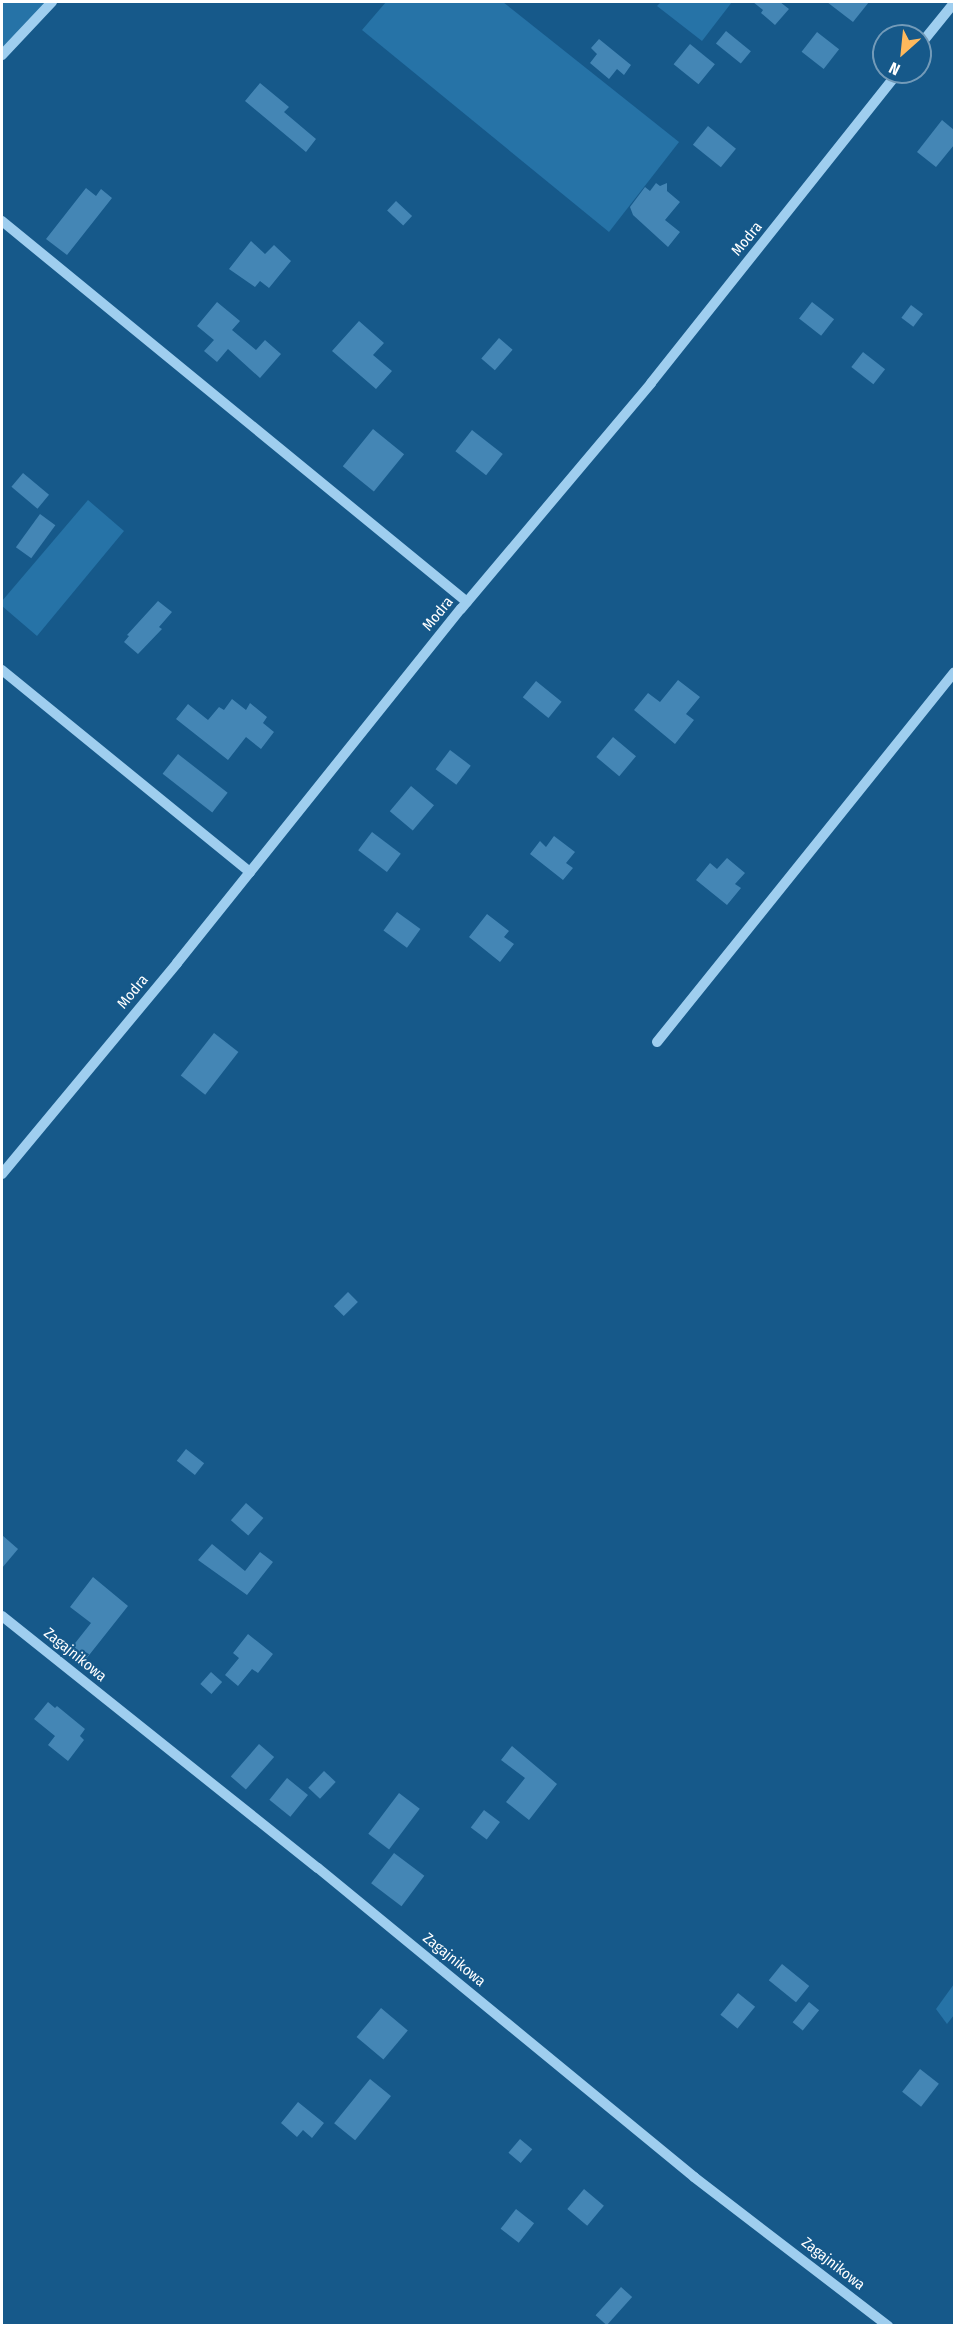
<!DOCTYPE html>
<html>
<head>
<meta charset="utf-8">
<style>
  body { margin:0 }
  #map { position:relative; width:956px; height:2327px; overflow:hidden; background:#16598a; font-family:"Fira Sans Condensed",sans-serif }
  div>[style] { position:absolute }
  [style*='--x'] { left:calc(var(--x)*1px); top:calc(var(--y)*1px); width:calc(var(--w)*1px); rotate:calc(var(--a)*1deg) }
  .green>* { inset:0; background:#2673a7 }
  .building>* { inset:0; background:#4486b5; transform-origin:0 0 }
  .minor>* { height:10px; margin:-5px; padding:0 5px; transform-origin:5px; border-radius:5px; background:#9fceef }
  span { translate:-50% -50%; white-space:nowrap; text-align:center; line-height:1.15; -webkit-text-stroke:4.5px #16598a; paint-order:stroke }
  .street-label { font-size:15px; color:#fff }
  .frame { position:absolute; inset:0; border:3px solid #fff; pointer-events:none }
  .north { position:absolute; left:872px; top:24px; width:60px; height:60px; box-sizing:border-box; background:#16598a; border:2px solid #739bb9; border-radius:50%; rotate:207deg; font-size:16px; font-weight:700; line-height:24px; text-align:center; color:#fff }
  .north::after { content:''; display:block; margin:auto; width:21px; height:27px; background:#ffb95c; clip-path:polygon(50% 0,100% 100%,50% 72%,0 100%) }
</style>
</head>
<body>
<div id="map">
  <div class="green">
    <div style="clip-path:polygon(2px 2px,46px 2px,2px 48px)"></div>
    <div style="clip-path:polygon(386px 2px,503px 2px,679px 142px,609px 232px,362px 30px)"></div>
    <div style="clip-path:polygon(661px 2px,732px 2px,702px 41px,657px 6px)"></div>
    <div style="clip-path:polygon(88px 500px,124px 531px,37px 636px,2px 606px,2px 601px)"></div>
    <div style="clip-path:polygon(954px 1984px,954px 2015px,947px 2024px,936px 2009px)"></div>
  </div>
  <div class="building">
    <div style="clip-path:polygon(753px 2px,780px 2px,789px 9px,775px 25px,761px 13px,763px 10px)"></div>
    <div style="clip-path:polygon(827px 2px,869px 2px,853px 22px)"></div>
    <div style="left:726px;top:31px;width:32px;height:16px;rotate:39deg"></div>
    <div style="left:817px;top:32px;width:28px;height:25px;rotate:38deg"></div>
    <div style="clip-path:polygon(599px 39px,631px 65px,624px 75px,617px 69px,609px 79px,590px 63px,597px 54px,591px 48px)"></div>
    <div style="left:690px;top:44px;width:32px;height:26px;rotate:39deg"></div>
    <div style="clip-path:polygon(260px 83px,289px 107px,284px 112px,316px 139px,306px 152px,245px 101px)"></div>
    <div style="clip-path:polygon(942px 120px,954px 130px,954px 145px,936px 167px,917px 152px)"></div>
    <div style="left:708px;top:126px;width:36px;height:24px;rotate:39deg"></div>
    <div style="clip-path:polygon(656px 183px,660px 186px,667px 183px,667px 191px,680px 202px,665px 220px,680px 232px,668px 247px,633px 215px,630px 207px,645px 187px,650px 191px)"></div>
    <div style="clip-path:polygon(86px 188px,96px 196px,101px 189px,112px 198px,67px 255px,46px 239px)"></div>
    <div style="left:396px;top:201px;width:22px;height:13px;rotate:43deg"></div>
    <div style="clip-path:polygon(251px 241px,265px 254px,274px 245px,291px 261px,269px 288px,260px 281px,255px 287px,229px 269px)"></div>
    <div style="clip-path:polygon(217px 302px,240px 321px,232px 330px,256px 350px,265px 340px,281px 354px,260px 378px,228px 349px,217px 362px,204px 351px,214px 340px,197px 326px)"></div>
    <div style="left:812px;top:302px;width:28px;height:21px;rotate:38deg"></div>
    <div style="left:911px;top:305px;width:15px;height:16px;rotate:37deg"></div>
    <div style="clip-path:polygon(359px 321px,384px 343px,373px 355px,392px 371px,376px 389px,332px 351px)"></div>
    <div style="left:499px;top:338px;width:18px;height:27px;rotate:41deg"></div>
    <div style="left:863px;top:352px;width:28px;height:19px;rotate:38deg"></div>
    <div style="left:373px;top:429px;width:40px;height:48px;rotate:39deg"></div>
    <div style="left:472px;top:430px;width:39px;height:27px;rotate:38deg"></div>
    <div style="left:23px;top:473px;width:34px;height:18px;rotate:40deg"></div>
    <div style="left:40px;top:514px;width:19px;height:41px;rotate:36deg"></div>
    <div style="clip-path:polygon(158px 601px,172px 612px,159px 627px,162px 629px,138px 654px,124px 642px,129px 636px,127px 635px)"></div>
    <div style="clip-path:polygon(678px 680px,700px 697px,686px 714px,694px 720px,675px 744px,634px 710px,648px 693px,660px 702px)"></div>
    <div style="left:536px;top:681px;width:33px;height:21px;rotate:39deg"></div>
    <div style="clip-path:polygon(232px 699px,246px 710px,250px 703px,267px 717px,263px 723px,274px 732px,261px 749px,246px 737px,228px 760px,176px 719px,188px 704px,208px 720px,219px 707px,224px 710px)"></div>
    <div style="left:613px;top:737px;width:30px;height:26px;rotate:40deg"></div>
    <div style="left:450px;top:750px;width:26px;height:24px;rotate:37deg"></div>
    <div style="left:178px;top:754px;width:63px;height:25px;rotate:38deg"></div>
    <div style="left:411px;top:786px;width:30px;height:33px;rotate:40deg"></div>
    <div style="left:372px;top:832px;width:36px;height:23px;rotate:37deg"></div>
    <div style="clip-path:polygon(554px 836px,575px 852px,566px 863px,573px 868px,563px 880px,530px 854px,540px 841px,546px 847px)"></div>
    <div style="clip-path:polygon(727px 858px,745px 873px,735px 884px,741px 888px,727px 905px,696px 880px,710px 863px,717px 869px)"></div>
    <div style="left:397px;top:912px;width:29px;height:23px;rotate:36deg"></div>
    <div style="clip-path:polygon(487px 914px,509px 931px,504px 937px,514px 944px,500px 962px,469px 937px)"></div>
    <div style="left:214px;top:1033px;width:31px;height:54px;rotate:38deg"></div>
    <div style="left:348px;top:1292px;width:14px;height:20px;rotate:45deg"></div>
    <div style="left:186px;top:1449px;width:23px;height:15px;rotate:38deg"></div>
    <div style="left:246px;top:1503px;width:23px;height:23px;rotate:41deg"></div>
    <div style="clip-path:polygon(2px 1535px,18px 1549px,2px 1568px)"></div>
    <div style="clip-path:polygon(212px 1544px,245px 1571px,260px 1552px,273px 1562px,247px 1595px,198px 1560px)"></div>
    <div style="clip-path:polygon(93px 1577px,128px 1606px,86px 1659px,72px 1647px,91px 1623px,70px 1607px)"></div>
    <div style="clip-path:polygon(248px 1634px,273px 1654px,258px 1673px,252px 1669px,238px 1686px,225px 1675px,239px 1658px,233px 1653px)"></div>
    <div style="left:211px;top:1672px;width:15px;height:16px;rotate:42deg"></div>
    <div style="clip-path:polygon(48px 1702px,55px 1708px,57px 1706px,85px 1729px,80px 1736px,84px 1740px,68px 1761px,48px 1745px,55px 1736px,34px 1719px)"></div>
    <div style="left:259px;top:1744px;width:20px;height:43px;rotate:41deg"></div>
    <div style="clip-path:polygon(512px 1746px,557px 1784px,529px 1820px,506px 1802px,525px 1778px,501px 1760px)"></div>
    <div style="left:324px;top:1771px;width:16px;height:23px;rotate:43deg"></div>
    <div style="left:287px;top:1778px;width:27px;height:28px;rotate:39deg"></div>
    <div style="left:399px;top:1793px;width:26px;height:51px;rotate:37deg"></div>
    <div style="left:484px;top:1810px;width:20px;height:22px;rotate:37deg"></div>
    <div style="left:394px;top:1853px;width:38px;height:38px;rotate:37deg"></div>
    <div style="left:782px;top:1964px;width:35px;height:21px;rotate:39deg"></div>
    <div style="left:738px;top:1993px;width:22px;height:28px;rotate:39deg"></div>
    <div style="left:809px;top:2002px;width:13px;height:26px;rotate:39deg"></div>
    <div style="left:381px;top:2008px;width:35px;height:38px;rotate:40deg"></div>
    <div style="left:920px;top:2069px;width:24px;height:29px;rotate:38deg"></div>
    <div style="left:370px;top:2079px;width:27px;height:57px;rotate:39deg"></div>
    <div style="clip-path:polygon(298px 2102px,324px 2123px,312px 2138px,303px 2130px,297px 2137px,281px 2123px)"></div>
    <div style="left:520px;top:2139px;width:16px;height:18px;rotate:40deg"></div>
    <div style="left:584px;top:2189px;width:26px;height:26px;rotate:40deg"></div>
    <div style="left:516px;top:2209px;width:23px;height:25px;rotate:38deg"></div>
    <div style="left:621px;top:2287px;width:15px;height:38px;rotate:42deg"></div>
  </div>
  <div class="minor">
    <div style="--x:920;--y:45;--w:54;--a:-51"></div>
    <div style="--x:2;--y:55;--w:73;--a:-46.7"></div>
    <div style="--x:2;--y:221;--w:601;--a:39.33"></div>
    <div style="--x:2;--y:670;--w:320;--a:39.2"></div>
    <div style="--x:657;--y:1042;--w:474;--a:-51.2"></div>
    <div style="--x:2;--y:1174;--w:274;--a:-50.3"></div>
    <div style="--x:177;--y:963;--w:454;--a:-51.3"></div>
    <div style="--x:461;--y:609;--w:295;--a:-49.9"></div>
    <div style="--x:651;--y:383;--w:397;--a:-51.5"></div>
    <div style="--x:2;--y:1616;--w:404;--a:38.6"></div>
    <div style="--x:318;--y:1868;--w:487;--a:39.4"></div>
    <div style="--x:694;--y:2177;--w:245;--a:37.5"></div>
  </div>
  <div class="street-label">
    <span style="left:747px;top:239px;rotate:-51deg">Modra</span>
    <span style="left:438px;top:614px;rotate:-51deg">Modra</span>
    <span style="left:133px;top:992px;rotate:-50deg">Modra</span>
    <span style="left:75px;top:1655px;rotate:39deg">Zagajnikowa</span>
    <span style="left:454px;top:1960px;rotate:39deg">Zagajnikowa</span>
    <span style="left:833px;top:2264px;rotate:38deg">Zagajnikowa</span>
  </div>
  <div class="frame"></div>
  <div class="north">N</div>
</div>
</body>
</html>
